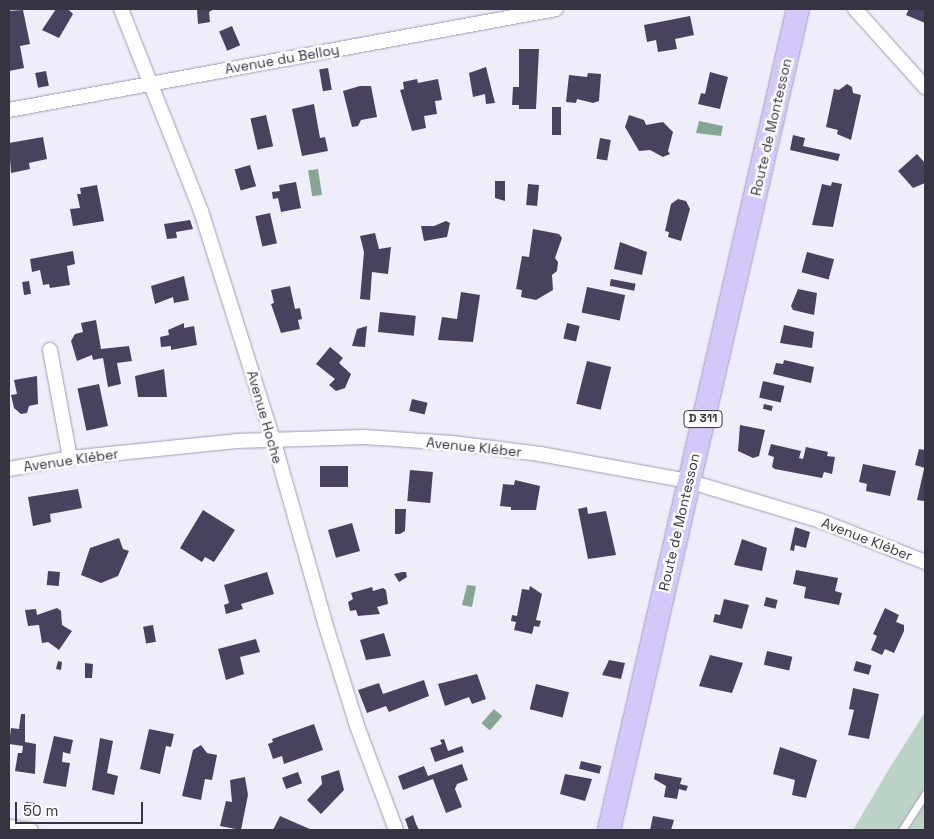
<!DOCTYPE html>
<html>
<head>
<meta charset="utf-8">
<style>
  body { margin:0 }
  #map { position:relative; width:934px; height:839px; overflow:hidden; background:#f0edfb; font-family:"Space Grotesk",sans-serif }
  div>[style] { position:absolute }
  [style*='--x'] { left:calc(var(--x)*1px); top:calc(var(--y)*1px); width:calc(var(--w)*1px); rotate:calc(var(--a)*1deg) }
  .green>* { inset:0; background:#bcd4c7 }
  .water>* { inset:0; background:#85a695; transform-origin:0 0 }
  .building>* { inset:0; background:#49425e; transform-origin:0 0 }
  .roads { filter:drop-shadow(0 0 1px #a199b9) drop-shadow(0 0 1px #a199b9) }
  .lane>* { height:7px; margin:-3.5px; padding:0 3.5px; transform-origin:3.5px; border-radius:3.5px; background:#fff }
  .street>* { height:14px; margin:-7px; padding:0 7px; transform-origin:7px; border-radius:7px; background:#fff }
  .primary>* { height:22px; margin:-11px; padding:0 11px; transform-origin:11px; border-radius:11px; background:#d4c7f9 }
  span { translate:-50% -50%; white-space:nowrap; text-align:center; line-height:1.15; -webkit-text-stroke:5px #fcfcfc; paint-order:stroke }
  .shield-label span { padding:1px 4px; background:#fcfcfc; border:1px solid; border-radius:4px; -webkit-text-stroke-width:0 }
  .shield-label { font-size:12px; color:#373441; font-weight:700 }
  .street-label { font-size:14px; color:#373441 }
  .frame { position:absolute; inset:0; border:10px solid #373441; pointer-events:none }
  .scale { position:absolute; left:15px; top:802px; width:128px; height:22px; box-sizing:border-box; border:2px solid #373441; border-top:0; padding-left:6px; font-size:15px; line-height:18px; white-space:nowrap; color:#373441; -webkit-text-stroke:4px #fcfcfc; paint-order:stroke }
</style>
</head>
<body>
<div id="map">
  <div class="green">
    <div style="clip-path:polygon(925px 712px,925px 830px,853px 830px,889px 769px)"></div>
  </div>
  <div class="water">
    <div style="clip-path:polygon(699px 121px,723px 126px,721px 136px,696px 133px)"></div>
    <div style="left:318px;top:169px;width:26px;height:10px;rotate:81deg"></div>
    <div style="clip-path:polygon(467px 585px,476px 586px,472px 607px,462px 605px)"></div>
    <div style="left:494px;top:709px;width:11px;height:19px;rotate:41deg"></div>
  </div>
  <div class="building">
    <div style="clip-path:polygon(56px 9px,68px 9px,73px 14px,59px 38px,42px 30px)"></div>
    <div style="clip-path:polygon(197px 9px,214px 9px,209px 12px,210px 22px,198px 24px)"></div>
    <div style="clip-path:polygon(909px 9px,925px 9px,925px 23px,906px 15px)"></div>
    <div style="clip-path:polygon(23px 10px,30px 44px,20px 46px,24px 68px,9px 71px,9px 11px)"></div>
    <div style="clip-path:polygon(690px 16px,694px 35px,675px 39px,677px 49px,658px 52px,656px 40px,647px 42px,644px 25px)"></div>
    <div style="left:232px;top:26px;width:21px;height:14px;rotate:67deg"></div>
    <div style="clip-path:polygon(519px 49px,539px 49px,536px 109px,519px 109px,519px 105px,512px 105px,513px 87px,519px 87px)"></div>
    <div style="clip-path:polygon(486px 67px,495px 103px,486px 104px,485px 94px,473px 97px,469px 73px)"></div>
    <div style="left:328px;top:68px;width:22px;height:9px;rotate:80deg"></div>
    <div style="left:46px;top:71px;width:15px;height:11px;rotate:79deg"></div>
    <div style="clip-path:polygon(710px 72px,728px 77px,720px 109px,698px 104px,701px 93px,705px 94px)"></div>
    <div style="clip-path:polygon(588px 73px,601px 74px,599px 101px,593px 103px,577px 99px,576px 103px,566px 102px,569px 75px,587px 77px)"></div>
    <div style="clip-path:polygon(417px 79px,418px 83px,438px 79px,442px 100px,435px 101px,437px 114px,424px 116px,426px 128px,412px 131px,400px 90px,404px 89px,403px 82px)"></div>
    <div style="clip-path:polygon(847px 84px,852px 87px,853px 93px,861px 95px,851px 140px,837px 134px,838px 130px,826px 127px,834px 89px,839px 90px)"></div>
    <div style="clip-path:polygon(360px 86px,371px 86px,377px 117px,361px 120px,358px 126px,352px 127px,343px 91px)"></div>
    <div style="clip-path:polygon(314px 104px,320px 138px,325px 137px,328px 151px,302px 156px,292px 109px)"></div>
    <div style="left:552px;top:107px;width:9px;height:28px"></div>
    <div style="left:266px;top:115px;width:32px;height:16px;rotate:77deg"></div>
    <div style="clip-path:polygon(629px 115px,644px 120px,646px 125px,663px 122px,673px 132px,668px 151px,670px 154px,663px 157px,650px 150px,639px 151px,625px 127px)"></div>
    <div style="clip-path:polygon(793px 135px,805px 138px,803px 146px,840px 154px,838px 161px,790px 150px)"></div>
    <div style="clip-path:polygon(43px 137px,47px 159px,29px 163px,30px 169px,11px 173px,9px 143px)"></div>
    <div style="left:600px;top:138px;width:11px;height:21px;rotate:10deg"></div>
    <div style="clip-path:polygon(917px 154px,925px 163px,925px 183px,913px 188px,898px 171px)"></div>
    <div style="left:250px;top:165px;width:22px;height:16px;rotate:74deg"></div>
    <div style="clip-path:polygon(495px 181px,505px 181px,505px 201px,495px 198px)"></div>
    <div style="clip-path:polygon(296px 182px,301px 208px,281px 212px,278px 198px,273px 199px,272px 192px,280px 191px,279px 185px)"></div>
    <div style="clip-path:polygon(832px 182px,842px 184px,833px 227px,812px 225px,822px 184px,831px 186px)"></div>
    <div style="left:528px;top:184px;width:11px;height:21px;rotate:5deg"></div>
    <div style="clip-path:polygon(97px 185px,104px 221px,73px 226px,70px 209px,80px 208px,77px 194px,81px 194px,80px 188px)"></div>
    <div style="clip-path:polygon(678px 199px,686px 201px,690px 209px,681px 241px,668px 237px,669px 232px,665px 231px,671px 204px)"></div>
    <div style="left:270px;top:213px;width:31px;height:15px;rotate:77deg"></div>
    <div style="clip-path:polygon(190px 220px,193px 229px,176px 232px,177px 238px,167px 239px,164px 224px)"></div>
    <div style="clip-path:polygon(446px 221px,450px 223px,447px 237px,424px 241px,421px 226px,434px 226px)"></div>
    <div style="clip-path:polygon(533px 229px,559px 234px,562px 238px,555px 258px,558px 262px,557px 271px,552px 275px,553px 290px,536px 300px,521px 297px,522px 290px,516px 289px,522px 256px,529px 257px)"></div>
    <div style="clip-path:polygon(375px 233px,379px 249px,391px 247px,388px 274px,372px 272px,370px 300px,360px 299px,364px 252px,360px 236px)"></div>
    <div style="clip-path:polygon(620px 242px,647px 252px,642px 275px,614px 269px)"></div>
    <div style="clip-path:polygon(73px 251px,75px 264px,67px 266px,70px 285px,50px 288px,49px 284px,43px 285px,40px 270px,32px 272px,30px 259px)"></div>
    <div style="left:807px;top:252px;width:28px;height:21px;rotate:15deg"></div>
    <div style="clip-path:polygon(184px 276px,189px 300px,174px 303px,173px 297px,155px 304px,151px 286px)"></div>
    <div style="left:611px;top:279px;width:25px;height:7px;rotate:11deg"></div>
    <div style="left:29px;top:281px;width:13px;height:7px;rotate:81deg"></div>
    <div style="clip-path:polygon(290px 286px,295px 309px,300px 308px,302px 319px,298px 320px,300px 329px,281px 333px,271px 304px,274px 303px,271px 290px)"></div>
    <div style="left:587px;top:287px;width:39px;height:26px;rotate:12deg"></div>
    <div style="clip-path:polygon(798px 289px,817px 293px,814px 315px,793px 310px,791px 306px)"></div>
    <div style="clip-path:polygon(461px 292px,480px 295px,473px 342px,438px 340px,442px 317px,457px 319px)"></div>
    <div style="left:380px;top:312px;width:36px;height:20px;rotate:6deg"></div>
    <div style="clip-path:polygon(96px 320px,101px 349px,129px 346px,132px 361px,117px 363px,121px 384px,108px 387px,103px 358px,93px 360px,92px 355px,77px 361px,71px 341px,75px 334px,83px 332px,81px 323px)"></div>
    <div style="clip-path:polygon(184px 323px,184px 328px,194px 326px,197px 345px,171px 350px,171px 346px,161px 347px,160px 337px,169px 335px,168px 330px)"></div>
    <div style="left:567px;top:323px;width:13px;height:16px;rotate:13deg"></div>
    <div style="clip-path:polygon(784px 325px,814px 332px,812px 348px,780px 343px)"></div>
    <div style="clip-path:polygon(367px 326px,365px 347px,352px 346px,357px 329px)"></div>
    <div style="clip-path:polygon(330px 347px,343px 358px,339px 363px,351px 374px,345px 388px,336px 391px,329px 385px,335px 379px,316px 364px)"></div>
    <div style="clip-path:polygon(784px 360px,814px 367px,811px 383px,773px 374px,776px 363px,783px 364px)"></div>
    <div style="left:587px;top:361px;width:25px;height:44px;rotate:14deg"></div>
    <div style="clip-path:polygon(164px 369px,167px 397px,138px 397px,135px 376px)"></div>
    <div style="clip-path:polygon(37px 376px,38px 404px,29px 406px,27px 413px,21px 414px,14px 408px,11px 395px,17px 394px,14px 380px)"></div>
    <div style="left:763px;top:381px;width:22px;height:17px;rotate:13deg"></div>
    <div style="left:99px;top:384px;width:43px;height:22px;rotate:78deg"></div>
    <div style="left:412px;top:399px;width:16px;height:12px;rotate:14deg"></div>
    <div style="left:764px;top:404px;width:9px;height:5px;rotate:13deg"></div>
    <div style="clip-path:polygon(740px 425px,765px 430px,759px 456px,753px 458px,738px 451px)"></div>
    <div style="clip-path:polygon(771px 444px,801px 451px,799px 458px,803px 459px,806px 447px,828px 452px,827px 456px,835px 457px,832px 474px,824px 472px,822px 478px,775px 469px,772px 467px,774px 457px,768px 455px)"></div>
    <div style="clip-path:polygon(919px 449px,925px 450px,925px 468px,915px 465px)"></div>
    <div style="clip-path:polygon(863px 464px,896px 471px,890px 496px,866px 491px,867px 484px,859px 482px)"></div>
    <div style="left:320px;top:466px;width:28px;height:21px"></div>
    <div style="clip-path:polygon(924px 469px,925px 469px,925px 506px,924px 501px,917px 500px)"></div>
    <div style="left:410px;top:470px;width:23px;height:31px;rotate:5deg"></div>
    <div style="clip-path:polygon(515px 480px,540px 486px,536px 510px,511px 510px,511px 507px,500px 506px,503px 484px,514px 485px)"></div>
    <div style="clip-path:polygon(78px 489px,82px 508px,50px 514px,51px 522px,33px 526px,28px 497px)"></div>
    <div style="clip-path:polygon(587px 507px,588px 514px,606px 511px,616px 555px,588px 559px,578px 509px)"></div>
    <div style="clip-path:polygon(395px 509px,406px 509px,405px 531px,400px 534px,395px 534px)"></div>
    <div style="clip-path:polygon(203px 510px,235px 530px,214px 562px,205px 557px,202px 562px,180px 548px)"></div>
    <div style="left:352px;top:523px;width:29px;height:25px;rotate:74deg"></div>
    <div style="clip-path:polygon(795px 527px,810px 532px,806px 548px,795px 545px,794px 551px,790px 550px)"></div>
    <div style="clip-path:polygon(119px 538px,123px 549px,129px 551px,118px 576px,101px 583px,81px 575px,90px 548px)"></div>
    <div style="clip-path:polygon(742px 539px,767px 548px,762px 571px,734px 565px)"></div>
    <div style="clip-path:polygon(796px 570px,838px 578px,835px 591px,842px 593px,839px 605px,804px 598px,806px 587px,793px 584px)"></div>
    <div style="left:48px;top:571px;width:12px;height:14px;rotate:5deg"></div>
    <div style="clip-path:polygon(267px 572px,274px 594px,241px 604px,243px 609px,226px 614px,224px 605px,229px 603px,224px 585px)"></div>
    <div style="clip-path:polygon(402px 572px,406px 572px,407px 577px,399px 582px,394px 574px)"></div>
    <div style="clip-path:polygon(530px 586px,542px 594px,536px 620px,541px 621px,539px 627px,534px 626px,532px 634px,514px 630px,516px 622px,511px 621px,512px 615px,517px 616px,522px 589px,529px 590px)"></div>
    <div style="clip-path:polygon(372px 587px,373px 591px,383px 588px,386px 590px,388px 604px,377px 607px,380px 614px,358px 616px,356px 610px,350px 611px,348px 602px,353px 599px,351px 593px)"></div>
    <div style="left:766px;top:597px;width:12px;height:9px;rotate:14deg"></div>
    <div style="clip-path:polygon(724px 599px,749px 605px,742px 629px,713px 622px,715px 614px,720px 615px)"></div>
    <div style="clip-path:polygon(57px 608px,61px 611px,62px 625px,72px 631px,59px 650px,48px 642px,42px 643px,39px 625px,28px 626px,25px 610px,36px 609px,37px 615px)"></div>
    <div style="clip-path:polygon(885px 608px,899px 615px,896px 622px,904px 625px,904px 631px,894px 653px,885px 649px,882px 655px,871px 650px,877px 636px,873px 634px)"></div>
    <div style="left:153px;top:625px;width:17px;height:10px;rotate:80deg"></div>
    <div style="clip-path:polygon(384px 633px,391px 656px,366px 660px,360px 640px)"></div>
    <div style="clip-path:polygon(256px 639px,260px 652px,240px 657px,244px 674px,226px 680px,218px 649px)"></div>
    <div style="left:767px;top:651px;width:26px;height:14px;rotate:13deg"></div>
    <div style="clip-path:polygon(710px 655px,743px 663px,732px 693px,699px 686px)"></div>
    <div style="clip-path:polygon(609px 660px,625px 663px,621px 679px,602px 675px)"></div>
    <div style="clip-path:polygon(58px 661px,62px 662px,61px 670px,56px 669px)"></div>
    <div style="left:856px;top:661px;width:16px;height:10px;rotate:15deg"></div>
    <div style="clip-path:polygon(85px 663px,93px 664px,92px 678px,85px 678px)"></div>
    <div style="clip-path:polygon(477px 674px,486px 699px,472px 704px,469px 697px,445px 706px,438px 684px)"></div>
    <div style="clip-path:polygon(424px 680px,429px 696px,389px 712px,386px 706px,367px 713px,358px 690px,379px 683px,383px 694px)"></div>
    <div style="left:536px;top:684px;width:34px;height:26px;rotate:14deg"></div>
    <div style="clip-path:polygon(853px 688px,879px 694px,869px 739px,848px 735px,854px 710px,849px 709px)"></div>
    <div style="clip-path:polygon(21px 714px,25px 714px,25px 742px,36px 744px,35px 774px,15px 771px,18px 753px,22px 753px,23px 746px,9px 744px,11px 728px,19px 729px)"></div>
    <div style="clip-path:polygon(314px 724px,323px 750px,284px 764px,282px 756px,273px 759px,268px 744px,273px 742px,272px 739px)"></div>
    <div style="clip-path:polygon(149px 729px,174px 734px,171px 747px,166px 746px,160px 774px,140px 769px)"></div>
    <div style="clip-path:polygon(54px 736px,73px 740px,70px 754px,63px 752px,62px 762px,70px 763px,66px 787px,43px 783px)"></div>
    <div style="clip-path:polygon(100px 738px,113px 741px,107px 773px,118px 776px,114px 795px,92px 790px)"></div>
    <div style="clip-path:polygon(444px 739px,448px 751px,462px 746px,464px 752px,435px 762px,430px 748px,442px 744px,440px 740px)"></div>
    <div style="clip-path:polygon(201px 745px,207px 753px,217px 755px,212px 780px,205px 779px,201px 800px,182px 796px,193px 750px)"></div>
    <div style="clip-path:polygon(780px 747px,817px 760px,806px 798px,792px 795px,795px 780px,773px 774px)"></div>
    <div style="left:581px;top:761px;width:21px;height:8px;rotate:14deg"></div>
    <div style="clip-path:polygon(462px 764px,468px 780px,457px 784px,455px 789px,462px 807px,446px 813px,433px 779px,403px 790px,398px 776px,424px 766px,428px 776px)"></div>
    <div style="clip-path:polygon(339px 770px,344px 790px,321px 814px,307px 800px,322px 784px,321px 776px)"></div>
    <div style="left:298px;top:772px;width:12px;height:17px;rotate:70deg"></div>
    <div style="clip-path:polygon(655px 773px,682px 778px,680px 784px,688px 786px,686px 791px,679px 789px,677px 799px,664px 797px,666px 786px,654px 779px)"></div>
    <div style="clip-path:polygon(565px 774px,592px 779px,585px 801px,560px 794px)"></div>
    <div style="clip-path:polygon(245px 777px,248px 795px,241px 830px,220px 826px,226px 801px,232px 802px,230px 780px)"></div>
    <div style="left:26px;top:802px;width:9px;height:13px;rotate:6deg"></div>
    <div style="clip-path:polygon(413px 815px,416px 824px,419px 830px,409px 830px,405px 819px)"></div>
    <div style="clip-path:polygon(280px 816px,312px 830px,273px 830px)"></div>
    <div style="clip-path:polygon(653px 816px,674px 820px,671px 830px,650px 830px)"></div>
  </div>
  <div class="roads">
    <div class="lane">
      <div style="--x:902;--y:830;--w:43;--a:-57.4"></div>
    </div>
    <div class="street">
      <div style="--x:121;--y:9;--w:217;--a:68.4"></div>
      <div style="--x:201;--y:211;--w:239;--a:72.5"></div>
      <div style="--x:273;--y:439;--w:191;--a:74.2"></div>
      <div style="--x:325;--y:623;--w:108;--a:72.7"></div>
      <div style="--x:357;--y:726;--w:111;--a:69.4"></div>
      <div style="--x:855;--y:9;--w:105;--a:48.1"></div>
      <div style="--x:9;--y:110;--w:556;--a:-10.46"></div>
      <div style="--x:50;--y:350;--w:110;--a:79.5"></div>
      <div style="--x:9;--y:469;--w:62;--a:-10.2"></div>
      <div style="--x:70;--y:458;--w:167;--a:-5.8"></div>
      <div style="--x:236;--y:441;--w:128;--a:-1.8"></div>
      <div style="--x:364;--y:437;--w:88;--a:3.9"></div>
      <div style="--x:452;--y:443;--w:89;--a:7.1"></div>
      <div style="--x:540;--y:454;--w:150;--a:10.3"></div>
      <div style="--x:688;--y:481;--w:139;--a:16.7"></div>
      <div style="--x:821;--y:521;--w:112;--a:21.5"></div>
      <div style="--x:9;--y:827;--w:22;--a:8"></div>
    </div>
    <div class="primary">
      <div style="--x:609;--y:830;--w:842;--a:-77.04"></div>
    </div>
  </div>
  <div class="shield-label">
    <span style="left:703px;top:419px">D 311</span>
  </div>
  <div class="street-label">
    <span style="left:282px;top:59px;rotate:-10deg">Avenue du Belloy</span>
    <span style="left:771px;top:127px;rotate:-77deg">Route de Montesson</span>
    <span style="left:265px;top:417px;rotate:74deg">Avenue Hoche</span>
    <span style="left:474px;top:447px;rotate:6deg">Avenue Kléber</span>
    <span style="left:71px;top:460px;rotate:-8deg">Avenue Kléber</span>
    <span style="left:679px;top:522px;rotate:-77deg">Route de Montesson</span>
    <span style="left:867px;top:539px;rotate:21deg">Avenue Kléber</span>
  </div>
  <div class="frame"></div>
  <div class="scale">50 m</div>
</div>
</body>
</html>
